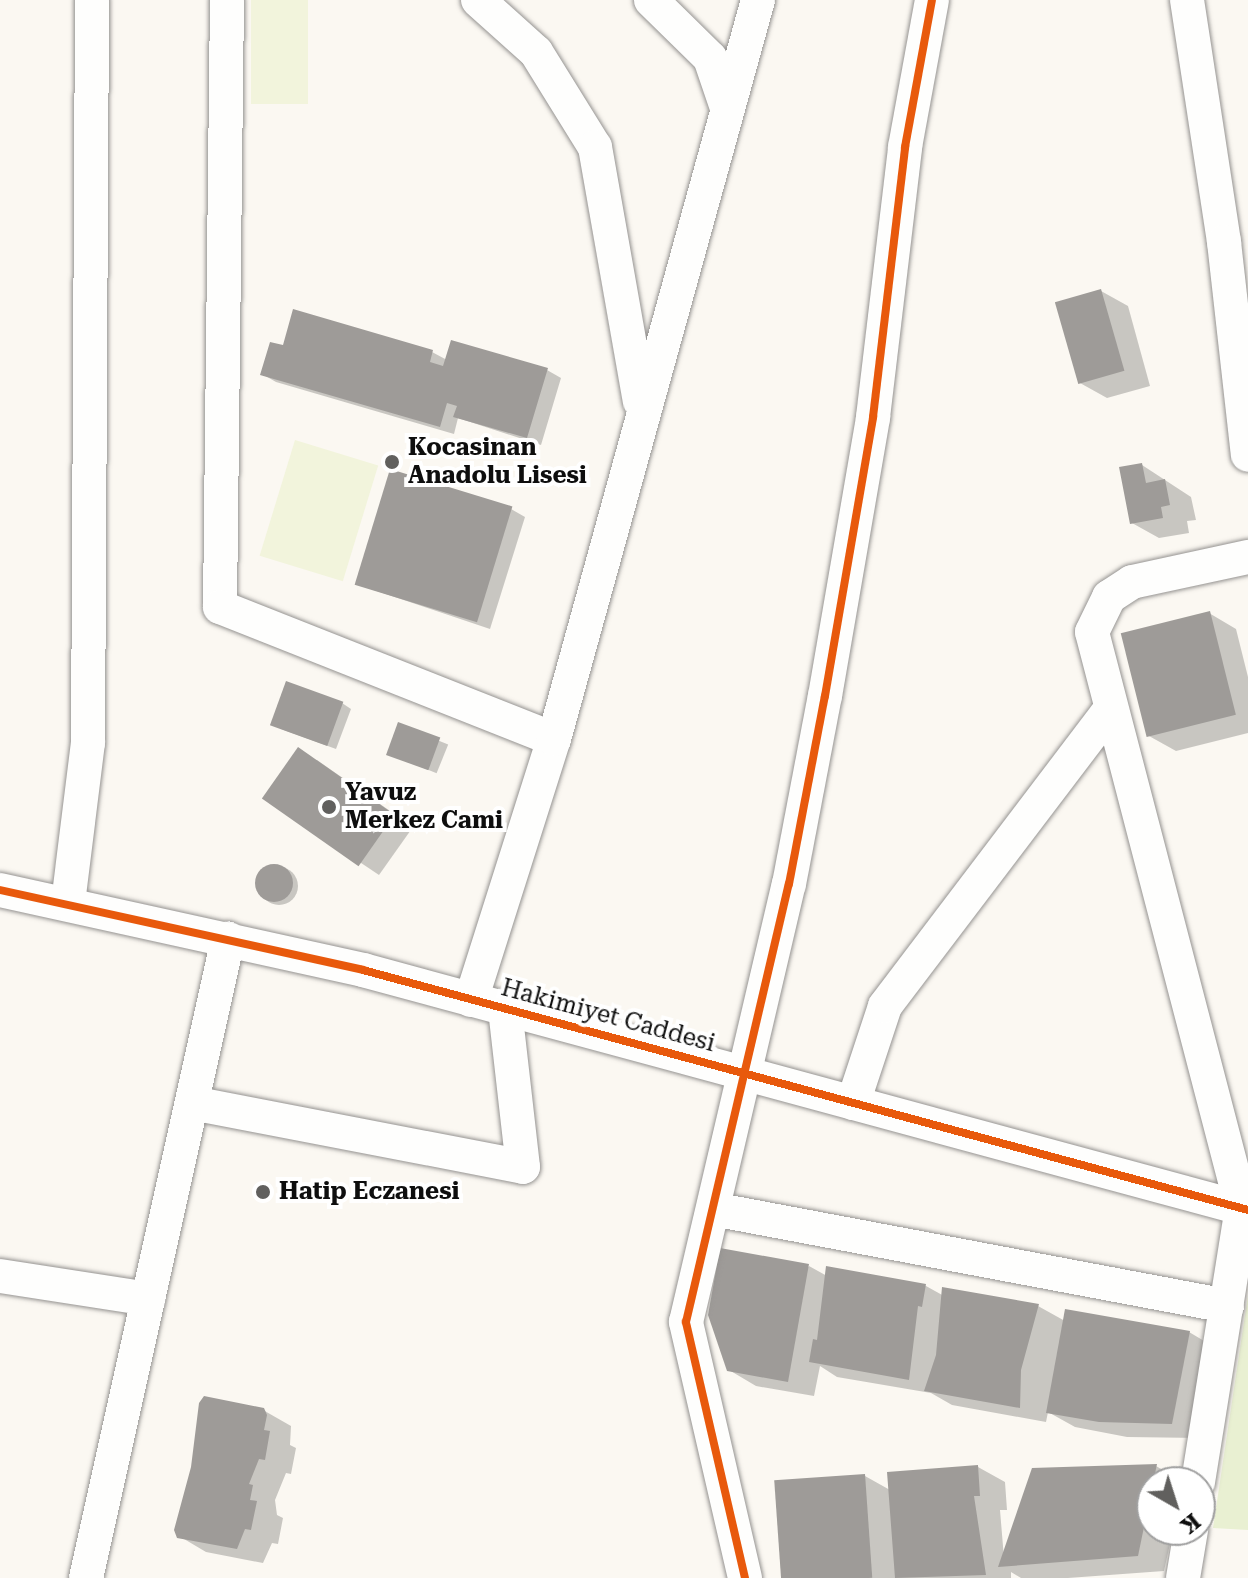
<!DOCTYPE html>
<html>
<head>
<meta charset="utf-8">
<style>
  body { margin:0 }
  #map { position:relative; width:1248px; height:1578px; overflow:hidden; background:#fbf8f2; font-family:"Roboto Serif",serif }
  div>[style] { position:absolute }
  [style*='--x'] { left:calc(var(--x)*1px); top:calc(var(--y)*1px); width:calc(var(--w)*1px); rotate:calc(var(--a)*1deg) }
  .green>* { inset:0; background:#e9f0d2 }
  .pitch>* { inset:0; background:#f2f4dc; transform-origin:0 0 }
  .shadow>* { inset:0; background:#0003; transform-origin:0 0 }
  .round { border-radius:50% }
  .building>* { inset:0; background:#9e9b98; transform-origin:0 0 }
  .roads { filter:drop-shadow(0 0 2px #959391) drop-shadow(0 0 2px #959391) }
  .street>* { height:34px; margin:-17px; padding:0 17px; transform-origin:17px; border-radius:17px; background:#fefefd }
  .cycleway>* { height:8px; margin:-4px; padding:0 4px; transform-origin:4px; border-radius:4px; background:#e8590c }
  .dots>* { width:22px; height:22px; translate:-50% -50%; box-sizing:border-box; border:4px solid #fff; border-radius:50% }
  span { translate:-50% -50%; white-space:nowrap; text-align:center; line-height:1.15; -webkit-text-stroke:8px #fff; paint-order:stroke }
  .poi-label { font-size:24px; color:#0e0e0e; font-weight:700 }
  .left { translate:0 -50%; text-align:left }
  .street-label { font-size:24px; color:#0e0e0e }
  .north { position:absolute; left:1136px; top:1466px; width:80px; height:80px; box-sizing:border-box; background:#fff; border:2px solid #9f9f9f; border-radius:50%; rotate:141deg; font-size:22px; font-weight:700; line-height:32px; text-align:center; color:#0e0e0e }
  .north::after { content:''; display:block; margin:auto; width:28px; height:36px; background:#61605e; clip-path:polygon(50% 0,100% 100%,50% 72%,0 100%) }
</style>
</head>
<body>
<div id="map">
  <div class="green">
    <div style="clip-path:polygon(1248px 1295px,1248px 1530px,1213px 1528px)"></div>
  </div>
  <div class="pitch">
    <div style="left:251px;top:0;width:57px;height:104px"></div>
    <div style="left:295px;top:440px;width:87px;height:121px;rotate:17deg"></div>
  </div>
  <div class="shadow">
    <div style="clip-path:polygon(1101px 291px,1128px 306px,1150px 386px,1107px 398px,1080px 383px)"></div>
    <div style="clip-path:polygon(285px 348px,432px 352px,447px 360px,547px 370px,561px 378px,541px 445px,458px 418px,454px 434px,276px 382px,262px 374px)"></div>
    <div style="clip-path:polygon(1142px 465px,1191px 497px,1196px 520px,1187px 521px,1189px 533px,1159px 538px,1132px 523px)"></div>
    <div style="clip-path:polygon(511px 509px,525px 517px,490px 629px,356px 584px)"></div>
    <div style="clip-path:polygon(1209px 613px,1236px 629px,1248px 677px,1248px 733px,1176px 751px,1149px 736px)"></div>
    <div style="clip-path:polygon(342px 703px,351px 709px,336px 749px,281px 729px)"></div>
    <div style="left:400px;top:725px;width:52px;height:31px;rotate:22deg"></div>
    <div style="clip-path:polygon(317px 760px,413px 827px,379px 875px,264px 798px)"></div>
    <div class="round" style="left:260px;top:867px;width:38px;height:38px"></div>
    <div style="clip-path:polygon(809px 1266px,827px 1276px,926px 1286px,944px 1296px,1038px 1306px,1065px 1321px,1189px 1332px,1216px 1348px,1199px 1438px,1127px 1437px,1075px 1427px,1048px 1412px,1046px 1422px,952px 1405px,931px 1393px,837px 1377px,820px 1366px,814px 1396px,756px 1386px,729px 1370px)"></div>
    <div style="clip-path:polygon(263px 1410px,291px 1426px,290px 1445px,296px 1448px,291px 1474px,286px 1473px,275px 1500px,277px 1515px,283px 1518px,278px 1544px,272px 1543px,263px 1563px,206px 1552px,179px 1536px)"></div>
    <div style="clip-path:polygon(1156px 1466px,1182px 1481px,1152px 1482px,1152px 1530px,1173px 1530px,1164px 1571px,1068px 1578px,1021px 1578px,1011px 1572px,1011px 1578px,783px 1578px,865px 1476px,890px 1490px,978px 1467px,1005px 1482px,1007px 1510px,1000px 1510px,1004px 1558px)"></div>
  </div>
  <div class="building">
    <div style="left:1101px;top:289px;width:85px;height:48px;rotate:74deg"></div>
    <div style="clip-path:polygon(293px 309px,433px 350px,430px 362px,443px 366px,451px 340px,548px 368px,527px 438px,453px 417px,457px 406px,447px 403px,440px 427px,260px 375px,270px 342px,283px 345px)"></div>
    <div style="clip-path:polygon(1142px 463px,1146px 483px,1165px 479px,1170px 505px,1161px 507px,1163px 518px,1130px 524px,1119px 467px)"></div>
    <div style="left:390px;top:469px;width:128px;height:121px;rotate:17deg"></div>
    <div style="left:1210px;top:611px;width:107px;height:92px;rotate:76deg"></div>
    <div style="left:286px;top:681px;width:61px;height:47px;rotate:20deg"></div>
    <div style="left:398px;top:722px;width:45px;height:35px;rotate:20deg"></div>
    <div style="left:298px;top:747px;width:118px;height:63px;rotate:35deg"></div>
    <div class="round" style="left:255px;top:864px;width:38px;height:38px"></div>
    <div style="clip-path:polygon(720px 1248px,809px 1264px,788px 1382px,727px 1371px,708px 1315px)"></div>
    <div style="clip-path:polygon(826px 1266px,926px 1284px,922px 1307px,918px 1306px,909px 1380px,809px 1362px,813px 1339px,817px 1340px)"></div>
    <div style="clip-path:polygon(942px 1287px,1039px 1304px,1021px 1370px,1020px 1408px,924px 1391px,936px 1355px)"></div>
    <div style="clip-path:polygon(1065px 1309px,1190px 1331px,1172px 1424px,1099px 1422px,1046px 1413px)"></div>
    <div style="clip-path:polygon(204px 1396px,264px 1408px,267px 1415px,264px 1430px,270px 1431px,265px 1460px,259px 1459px,249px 1484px,253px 1485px,250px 1500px,257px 1501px,251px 1530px,245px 1529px,237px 1549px,177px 1538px,174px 1530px,191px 1467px,199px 1403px)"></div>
    <div style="clip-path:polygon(1157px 1464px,1138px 1556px,998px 1567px,1032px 1468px)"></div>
    <div style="clip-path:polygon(978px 1465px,980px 1496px,974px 1496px,986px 1575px,895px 1578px,887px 1472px)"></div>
    <div style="left:865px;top:1474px;width:104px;height:91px;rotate:86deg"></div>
  </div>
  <div class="roads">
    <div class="street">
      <div style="--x:227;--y:0;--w:607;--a:90.66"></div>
      <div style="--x:220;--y:607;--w:359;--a:21.6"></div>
      <div style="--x:478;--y:0;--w:78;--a:41.9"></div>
      <div style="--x:536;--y:52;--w:112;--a:58.2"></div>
      <div style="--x:595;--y:147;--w:258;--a:80"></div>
      <div style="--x:651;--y:0;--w:83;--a:44.5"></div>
      <div style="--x:710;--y:58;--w:53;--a:71.2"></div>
      <div style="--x:1187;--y:0;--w:245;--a:81.3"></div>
      <div style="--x:1224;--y:242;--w:214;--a:83.6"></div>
      <div style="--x:0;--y:890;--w:372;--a:12.4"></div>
      <div style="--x:363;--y:970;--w:917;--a:15.17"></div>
      <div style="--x:68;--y:903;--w:161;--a:-82.9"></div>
      <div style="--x:88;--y:743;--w:743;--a:-89.69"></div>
      <div style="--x:471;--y:1000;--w:274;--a:-72.4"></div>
      <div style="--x:554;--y:739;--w:767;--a:-74.57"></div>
      <div style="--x:192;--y:1103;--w:337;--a:10.9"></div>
      <div style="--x:523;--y:1167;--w:159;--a:-96.5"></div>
      <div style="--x:853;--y:1103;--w:102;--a:-71.7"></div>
      <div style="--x:885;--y:1006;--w:370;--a:-52.8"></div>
      <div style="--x:713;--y:1209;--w:523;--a:10.69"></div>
      <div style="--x:0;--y:1276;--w:150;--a:8.8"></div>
      <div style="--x:1198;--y:1482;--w:278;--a:-80.9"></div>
      <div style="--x:1242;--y:1208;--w:595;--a:-104.6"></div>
      <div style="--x:1092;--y:632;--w:39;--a:-64"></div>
      <div style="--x:1109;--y:597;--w:27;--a:-33"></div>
      <div style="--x:1132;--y:582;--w:119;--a:-12.2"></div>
      <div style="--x:86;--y:1578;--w:655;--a:-77.47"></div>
      <div style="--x:745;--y:1578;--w:263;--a:-103"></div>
      <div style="--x:686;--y:1322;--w:450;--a:-76.8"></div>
      <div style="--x:789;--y:884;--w:191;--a:-79.2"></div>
      <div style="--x:825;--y:696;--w:283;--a:-80.2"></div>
      <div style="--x:873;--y:417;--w:272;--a:-83.2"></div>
      <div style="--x:905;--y:147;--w:149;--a:-79.6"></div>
      <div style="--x:1183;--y:1578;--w:49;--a:-80.5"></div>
    </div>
  </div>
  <div class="cycleway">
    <div style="--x:0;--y:890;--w:372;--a:12.4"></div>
    <div style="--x:363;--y:970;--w:917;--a:15.17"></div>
    <div style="--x:745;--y:1578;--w:263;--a:-103"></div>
    <div style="--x:686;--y:1322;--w:450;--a:-76.8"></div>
    <div style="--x:789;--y:884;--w:191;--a:-79.2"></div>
    <div style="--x:825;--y:696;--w:283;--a:-80.2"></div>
    <div style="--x:873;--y:417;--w:272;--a:-83.2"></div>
    <div style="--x:905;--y:147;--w:149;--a:-79.6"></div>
  </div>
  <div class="dots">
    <div style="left:392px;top:462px;background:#61605e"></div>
    <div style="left:329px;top:807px;background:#61605e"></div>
    <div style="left:263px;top:1192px;background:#61605e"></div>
  </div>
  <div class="poi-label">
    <span class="left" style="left:408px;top:462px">Kocasinan<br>Anadolu Lisesi</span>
    <span class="left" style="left:345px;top:807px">Yavuz<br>Merkez Cami</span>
    <span class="left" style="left:279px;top:1192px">Hatip Eczanesi</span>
  </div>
  <div class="street-label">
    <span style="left:608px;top:1016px;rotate:15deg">Hakimiyet Caddesi</span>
  </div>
  <div class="north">K</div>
</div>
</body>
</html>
